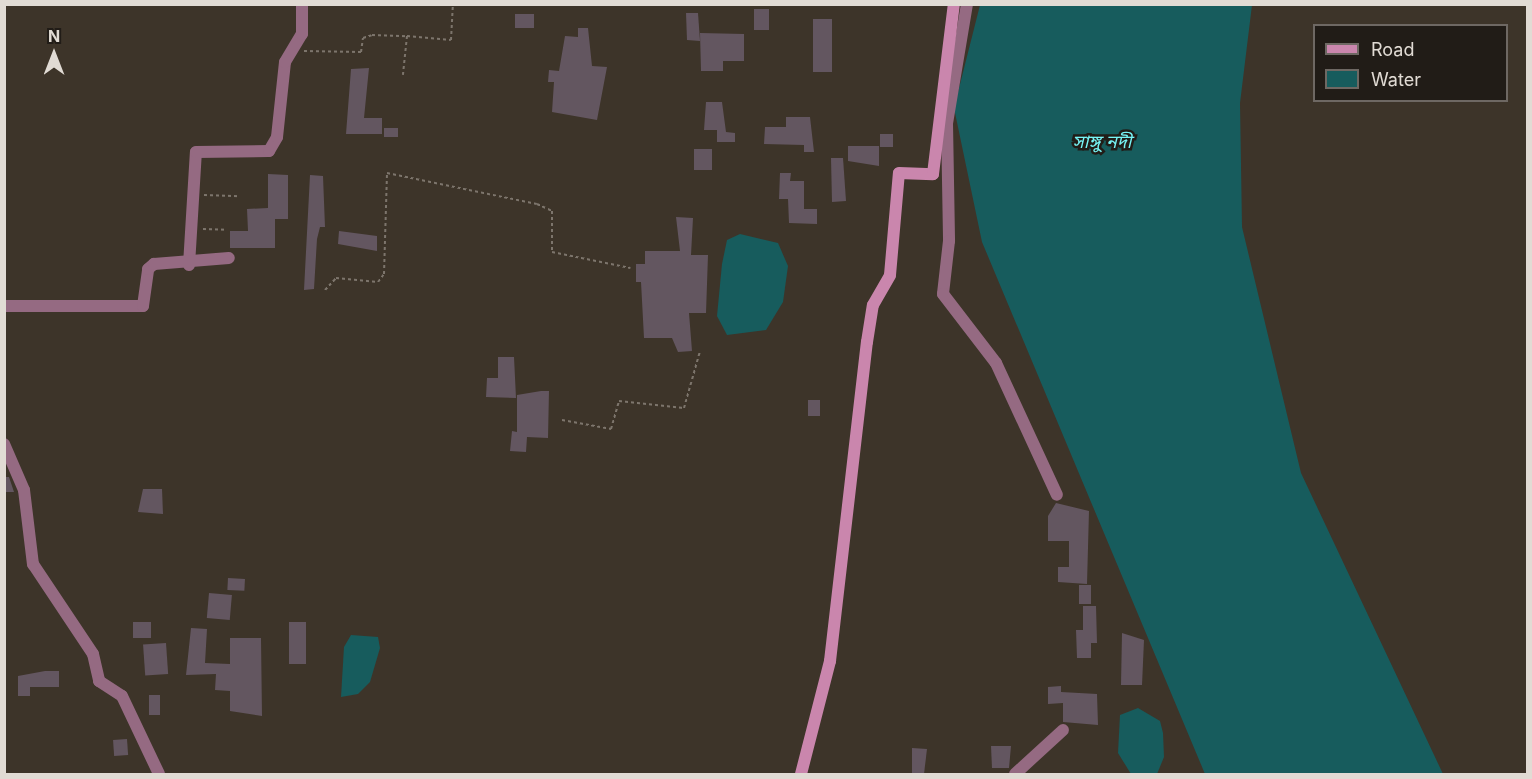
<!DOCTYPE html>
<html>
<head>
<meta charset="utf-8">
<style>
  body { margin:0 }
  #map { position:relative; width:1532px; height:779px; overflow:hidden; background:#3d3429; font-family:Inter,"Noto Sans Bengali",sans-serif }
  div>[style] { position:absolute }
  [style*='--x'] { left:calc(var(--x)*1px); top:calc(var(--y)*1px); width:calc(var(--w)*1px); rotate:calc(var(--a)*1deg) }
  .water>* { inset:0; background:#175c5d }
  .building>* { inset:0; background:#635660; transform-origin:0 0 }
  .path>* { height:2px; margin-top:-1px; transform-origin:0; background:repeating-linear-gradient(90deg,#7d756c 0 3px,transparent 0 6px) }
  .minor>* { height:12px; margin:-6px; padding:0 6px; transform-origin:6px; border-radius:6px; background:#956a82 }
  .secondary>* { height:12px; margin:-6px; padding:0 6px; transform-origin:6px; border-radius:6px; background:#ca86ad }
  span { translate:-50% -50%; white-space:nowrap; text-align:center; line-height:1.15; -webkit-text-stroke:5px #211c17; paint-order:stroke }
  .water-label { font-size:18px; color:#77f5f6; font-style:italic }
  .frame { position:absolute; inset:0; border:6px solid #e1dbd4; pointer-events:none }
  .legend { position:absolute; left:1313px; top:24px; width:195px; height:78px; box-sizing:border-box; background:#211c17; border:2px solid #6e6863; margin:0; padding:8px 10px; list-style:none; font-size:18px; color:#e1dbd4 }
  .legend li { display:flex; align-items:center; gap:12px; height:30px }
  .legend b { width:30px; border:2px solid #6e6863 }
  .north { position:absolute; left:24px; top:24px; width:60px; height:60px; -webkit-text-stroke:4px #211c17; paint-order:stroke; rotate:0deg; font-size:16px; font-weight:700; line-height:24px; text-align:center; color:#e1dbd4 }
  .north::after { content:''; display:block; margin:auto; width:21px; height:27px; background:#e1dbd4; clip-path:polygon(50% 0,100% 100%,50% 72%,0 100%) }
</style>
</head>
<body>
<div id="map">
  <div class="water">
    <div style="clip-path:polygon(980px 5px,1252px 5px,1240px 103px,1242px 227px,1301px 473px,1443px 774px,1205px 774px,982px 242px,954px 108px)"></div>
    <div style="clip-path:polygon(740px 234px,778px 243px,788px 266px,783px 302px,766px 330px,727px 335px,717px 316px,722px 264px,727px 240px)"></div>
    <div style="clip-path:polygon(351px 635px,378px 637px,380px 648px,370px 682px,358px 694px,341px 697px,344px 647px)"></div>
    <div style="clip-path:polygon(1138px 708px,1160px 721px,1163px 733px,1164px 757px,1157px 774px,1131px 774px,1118px 753px,1120px 715px)"></div>
  </div>
  <div class="building">
    <div style="left:754px;top:9px;width:15px;height:21px"></div>
    <div style="clip-path:polygon(686px 13px,698px 13px,700px 41px,687px 40px)"></div>
    <div style="left:515px;top:14px;width:19px;height:14px"></div>
    <div style="left:813px;top:19px;width:19px;height:53px"></div>
    <div style="clip-path:polygon(578px 28px,588px 28px,592px 66px,607px 67px,597px 120px,552px 112px,554px 82px,548px 82px,549px 70px,559px 71px,565px 36px,578px 37px)"></div>
    <div style="clip-path:polygon(700px 33px,744px 34px,744px 61px,723px 61px,723px 71px,701px 71px)"></div>
    <div style="clip-path:polygon(369px 68px,364px 118px,382px 118px,382px 134px,346px 134px,351px 69px)"></div>
    <div style="clip-path:polygon(706px 102px,722px 102px,726px 132px,735px 133px,735px 142px,717px 142px,717px 130px,704px 130px)"></div>
    <div style="clip-path:polygon(786px 117px,810px 117px,814px 152px,804px 152px,804px 145px,764px 144px,765px 127px,786px 127px)"></div>
    <div style="left:384px;top:128px;width:14px;height:9px"></div>
    <div style="left:880px;top:134px;width:13px;height:13px"></div>
    <div style="clip-path:polygon(848px 146px,879px 146px,879px 166px,848px 161px)"></div>
    <div style="left:712px;top:149px;width:21px;height:18px;rotate:90deg"></div>
    <div style="clip-path:polygon(831px 158px,843px 158px,846px 201px,832px 202px)"></div>
    <div style="clip-path:polygon(780px 173px,791px 173px,790px 181px,804px 181px,804px 209px,817px 209px,817px 224px,789px 223px,788px 199px,779px 199px)"></div>
    <div style="clip-path:polygon(268px 174px,288px 175px,288px 219px,275px 219px,275px 248px,230px 248px,230px 231px,248px 231px,247px 209px,268px 208px)"></div>
    <div style="clip-path:polygon(310px 175px,323px 176px,325px 227px,320px 227px,317px 239px,314px 289px,304px 290px)"></div>
    <div style="clip-path:polygon(676px 217px,693px 218px,691px 255px,708px 255px,706px 313px,689px 313px,692px 351px,678px 352px,672px 338px,644px 338px,641px 282px,636px 282px,636px 264px,645px 264px,645px 251px,680px 251px)"></div>
    <div style="clip-path:polygon(339px 231px,377px 236px,377px 251px,338px 244px)"></div>
    <div style="clip-path:polygon(498px 357px,514px 357px,516px 398px,486px 397px,487px 378px,498px 378px)"></div>
    <div style="clip-path:polygon(541px 391px,549px 391px,548px 438px,527px 437px,526px 452px,510px 451px,512px 431px,517px 432px,517px 395px)"></div>
    <div style="left:808px;top:400px;width:12px;height:16px"></div>
    <div style="clip-path:polygon(4px 477px,9px 477px,14px 492px,4px 492px)"></div>
    <div style="clip-path:polygon(143px 489px,162px 489px,163px 514px,138px 512px)"></div>
    <div style="clip-path:polygon(1056px 503px,1089px 511px,1087px 584px,1058px 582px,1058px 567px,1069px 567px,1069px 541px,1048px 541px,1048px 516px)"></div>
    <div style="left:228px;top:578px;width:17px;height:12px;rotate:3deg"></div>
    <div style="left:1079px;top:585px;width:12px;height:19px"></div>
    <div style="left:209px;top:593px;width:23px;height:25px;rotate:5deg"></div>
    <div style="clip-path:polygon(1083px 606px,1096px 606px,1097px 643px,1091px 643px,1091px 658px,1077px 658px,1076px 630px,1083px 630px)"></div>
    <div style="left:133px;top:622px;width:18px;height:16px"></div>
    <div style="left:289px;top:622px;width:17px;height:42px"></div>
    <div style="clip-path:polygon(191px 628px,207px 629px,205px 663px,230px 664px,230px 638px,261px 638px,262px 716px,230px 711px,230px 691px,215px 690px,216px 674px,186px 675px)"></div>
    <div style="clip-path:polygon(1122px 633px,1144px 640px,1142px 685px,1121px 685px)"></div>
    <div style="left:166px;top:643px;width:31px;height:23px;rotate:86deg"></div>
    <div style="clip-path:polygon(45px 671px,59px 671px,59px 687px,30px 687px,30px 696px,18px 696px,18px 676px)"></div>
    <div style="clip-path:polygon(1061px 686px,1061px 692px,1097px 694px,1098px 725px,1063px 722px,1063px 703px,1048px 704px,1048px 687px)"></div>
    <div style="left:149px;top:695px;width:11px;height:20px"></div>
    <div style="left:127px;top:739px;width:16px;height:14px;rotate:86deg"></div>
    <div style="clip-path:polygon(991px 746px,1011px 746px,1009px 768px,992px 768px)"></div>
    <div style="clip-path:polygon(912px 748px,927px 749px,924px 774px,912px 774px)"></div>
  </div>
  <div class="path">
    <div style="--x:407;--y:36;--w:44;--a:5.2"></div>
    <div style="--x:451;--y:40;--w:36;--a:-87"></div>
    <div style="--x:304;--y:51;--w:57;--a:1"></div>
    <div style="--x:361;--y:52;--w:14;--a:-82"></div>
    <div style="--x:363;--y:38;--w:9;--a:-18"></div>
    <div style="--x:372;--y:35;--w:35;--a:2"></div>
    <div style="--x:407;--y:36;--w:39;--a:96"></div>
    <div style="--x:204;--y:195;--w:36;--a:2"></div>
    <div style="--x:203;--y:229;--w:24;--a:2"></div>
    <div style="--x:325;--y:290;--w:16;--a:-47"></div>
    <div style="--x:336;--y:278;--w:42;--a:5.4"></div>
    <div style="--x:378;--y:282;--w:10;--a:-53"></div>
    <div style="--x:384;--y:274;--w:101;--a:-88.3"></div>
    <div style="--x:387;--y:173;--w:153;--a:11.7"></div>
    <div style="--x:537;--y:204;--w:17;--a:25"></div>
    <div style="--x:552;--y:211;--w:41;--a:90"></div>
    <div style="--x:552;--y:252;--w:80;--a:11.6"></div>
    <div style="--x:562;--y:420;--w:50;--a:10.4"></div>
    <div style="--x:611;--y:429;--w:29;--a:-74"></div>
    <div style="--x:619;--y:401;--w:65;--a:6.1"></div>
    <div style="--x:684;--y:408;--w:59;--a:-74.3"></div>
  </div>
  <div class="minor">
    <div style="--x:967;--y:4;--w:121;--a:99.5"></div>
    <div style="--x:947;--y:123;--w:118;--a:89"></div>
    <div style="--x:949;--y:241;--w:53;--a:96.5"></div>
    <div style="--x:943;--y:294;--w:87;--a:52.5"></div>
    <div style="--x:996;--y:363;--w:145;--a:65.2"></div>
    <div style="--x:189;--y:265;--w:113;--a:-86.5"></div>
    <div style="--x:196;--y:152;--w:73;--a:-0.8"></div>
    <div style="--x:269;--y:151;--w:16;--a:-60"></div>
    <div style="--x:277;--y:137;--w:75;--a:-83.9"></div>
    <div style="--x:285;--y:62;--w:33;--a:-59"></div>
    <div style="--x:302;--y:34;--w:30;--a:-90"></div>
    <div style="--x:4;--y:306;--w:139;--a:0"></div>
    <div style="--x:143;--y:306;--w:37;--a:-82"></div>
    <div style="--x:148;--y:269;--w:8;--a:-40"></div>
    <div style="--x:154;--y:264;--w:75;--a:-4.6"></div>
    <div style="--x:4;--y:444;--w:50;--a:66.5"></div>
    <div style="--x:24;--y:490;--w:75;--a:83.1"></div>
    <div style="--x:33;--y:564;--w:108;--a:56.3"></div>
    <div style="--x:93;--y:654;--w:28;--a:77"></div>
    <div style="--x:99;--y:681;--w:27;--a:33"></div>
    <div style="--x:122;--y:696;--w:86;--a:64.6"></div>
    <div style="--x:1015;--y:774;--w:65;--a:-42.5"></div>
  </div>
  <div class="secondary">
    <div style="--x:801;--y:774;--w:117;--a:-75.6"></div>
    <div style="--x:830;--y:661;--w:321;--a:-83.4"></div>
    <div style="--x:867;--y:342;--w:37;--a:-81"></div>
    <div style="--x:873;--y:305;--w:34;--a:-60"></div>
    <div style="--x:890;--y:275;--w:102;--a:-85"></div>
    <div style="--x:899;--y:173;--w:34;--a:2"></div>
    <div style="--x:933;--y:174;--w:171;--a:-83"></div>
  </div>
  <div class="water-label">
    <span style="left:1102px;top:142px">সাঙ্গু নদী</span>
  </div>
  <div class="frame"></div>
  <ul class="legend">
  <li><b style="height:8px;background:#ca86ad"></b>Road</li>
  <li><b style="height:16px;background:#175c5d"></b>Water</li>
  </ul>
  <div class="north">N</div>
</div>
</body>
</html>
